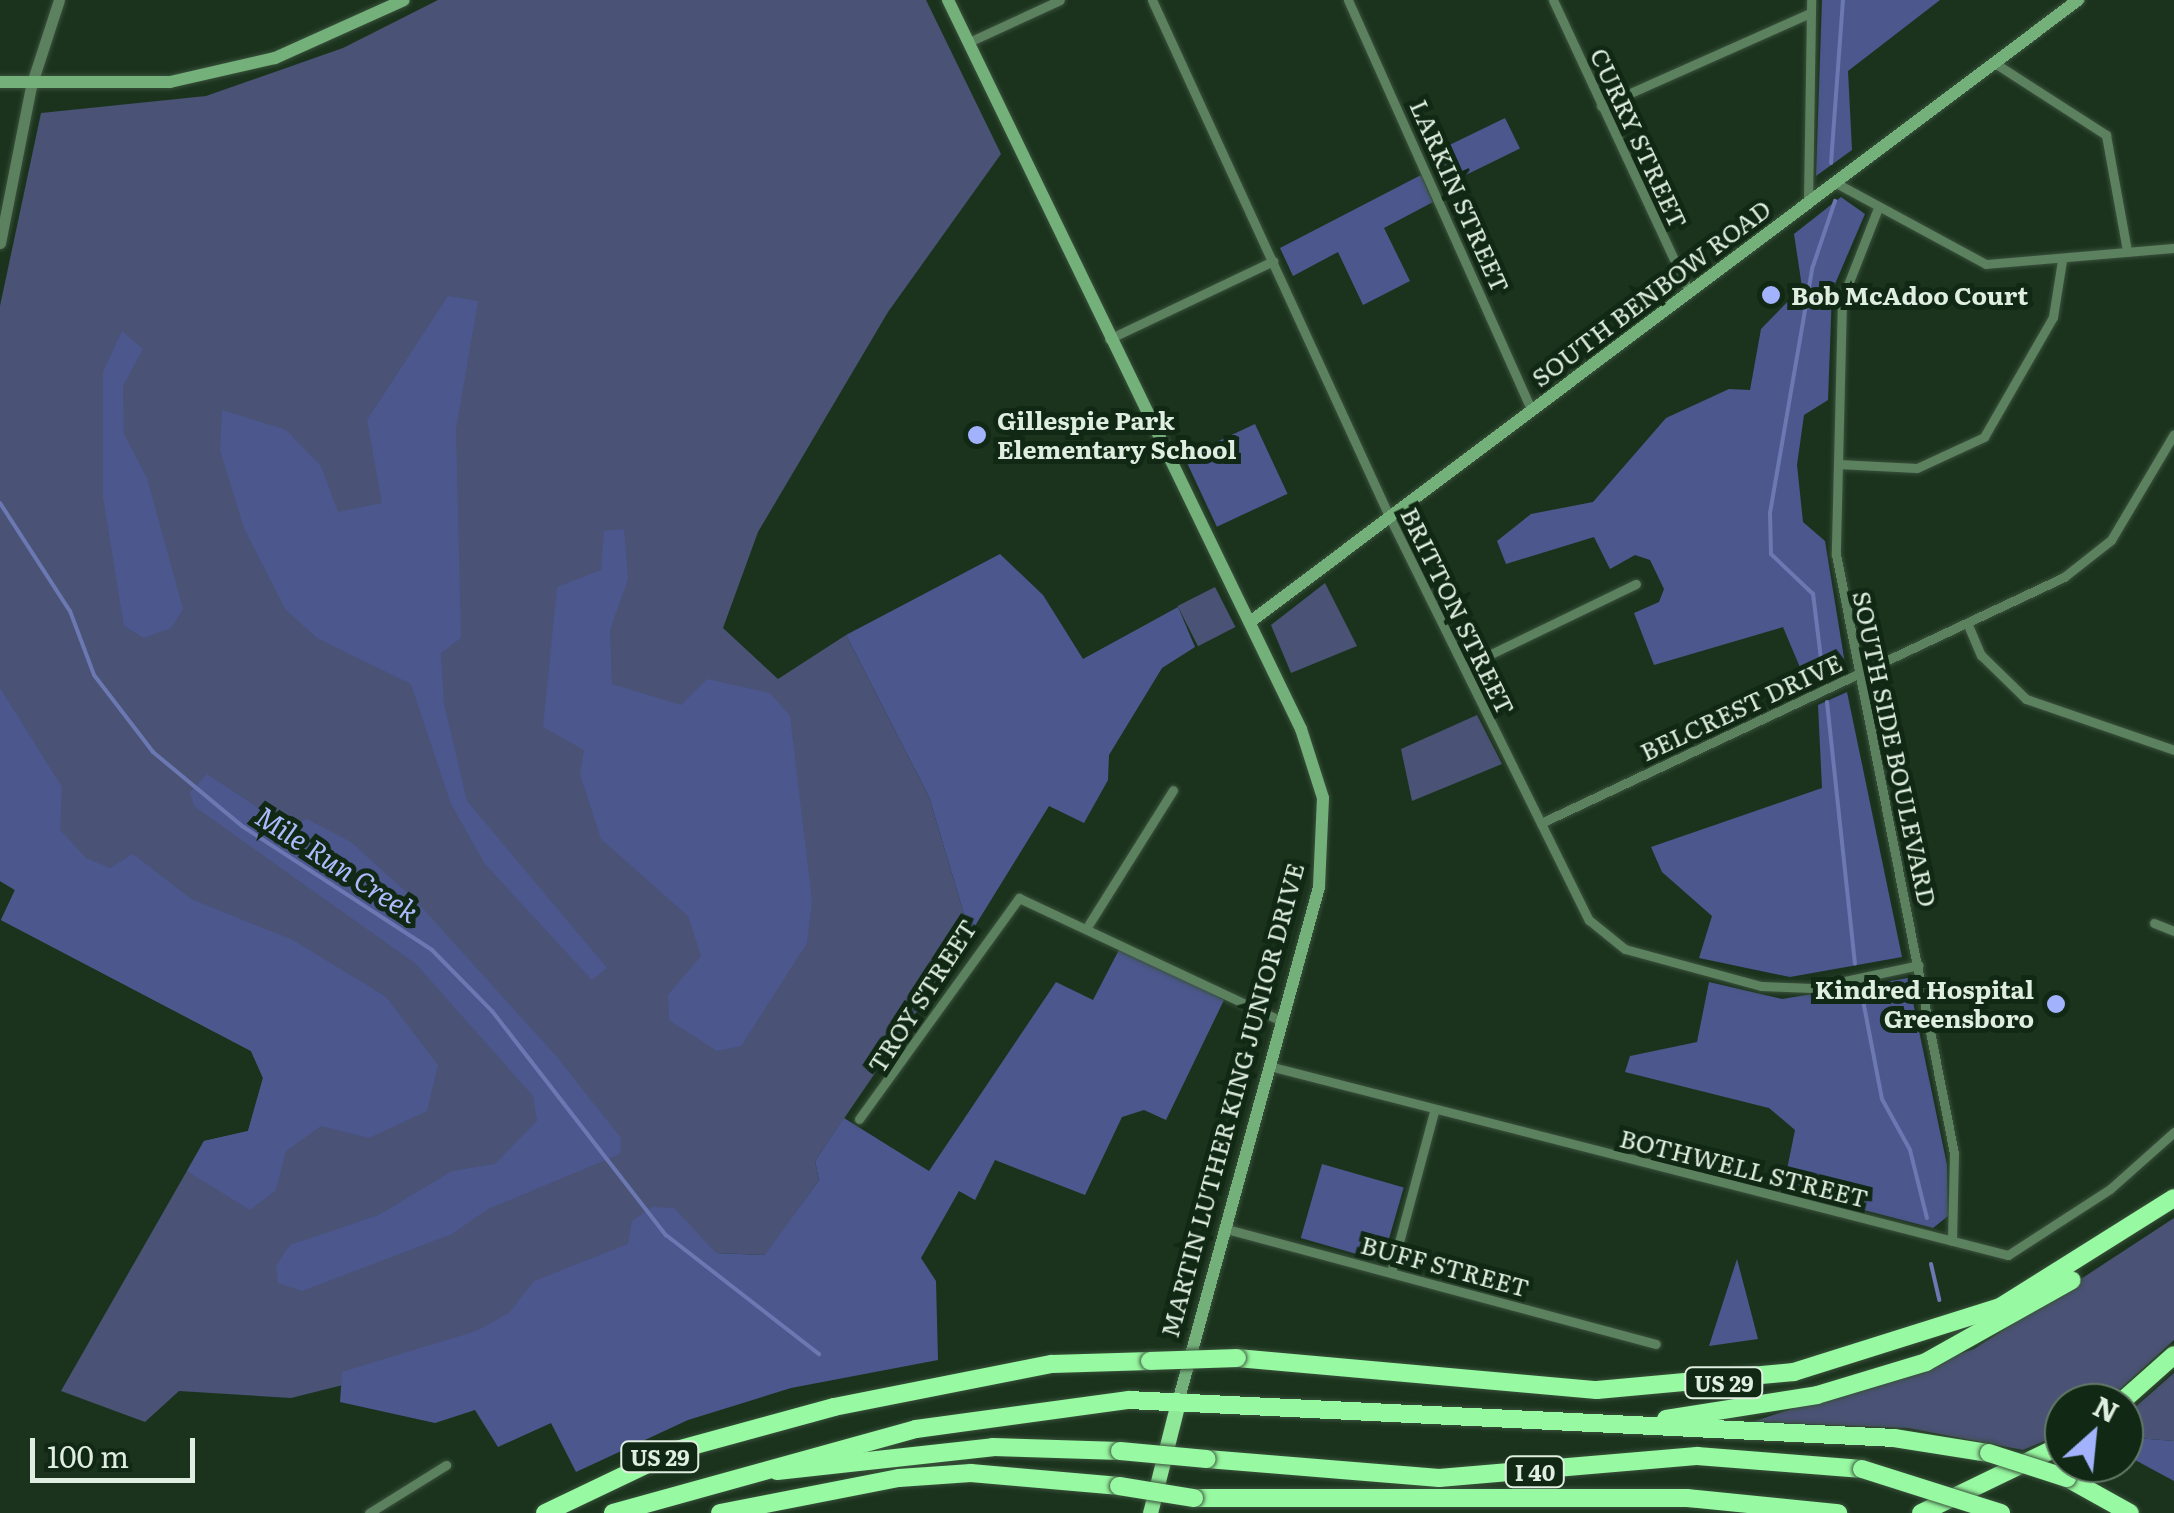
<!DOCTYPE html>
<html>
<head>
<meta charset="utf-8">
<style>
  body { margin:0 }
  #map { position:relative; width:2174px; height:1513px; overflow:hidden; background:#1b331d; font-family:Literata,serif }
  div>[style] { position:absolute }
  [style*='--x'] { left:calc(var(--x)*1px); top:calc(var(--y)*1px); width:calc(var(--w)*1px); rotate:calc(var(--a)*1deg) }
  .green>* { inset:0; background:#4a5275; transform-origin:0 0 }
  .forest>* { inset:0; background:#4c578e; transform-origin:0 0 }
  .stream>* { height:4px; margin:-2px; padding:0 2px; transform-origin:2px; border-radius:2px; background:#6b78b2 }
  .roads { filter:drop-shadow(0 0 2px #3a513c) drop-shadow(0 0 2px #3a513c) }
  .minor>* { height:9px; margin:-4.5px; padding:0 4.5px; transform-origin:4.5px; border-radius:4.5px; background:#5c815f }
  .tertiary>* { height:11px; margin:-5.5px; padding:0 5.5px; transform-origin:5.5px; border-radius:5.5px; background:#5c815f }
  .secondary>* { height:12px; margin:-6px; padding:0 6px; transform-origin:6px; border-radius:6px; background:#74b17a }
  .trunk>* { height:15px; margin:-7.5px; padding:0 7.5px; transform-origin:7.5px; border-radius:7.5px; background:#8ee898 }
  .motorway>* { height:18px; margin:-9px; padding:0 9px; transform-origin:9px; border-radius:9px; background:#97f9a1 }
  .bridges { filter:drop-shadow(0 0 2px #3a513c) drop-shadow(0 0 2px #3a513c) }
  .motorway-bridge>* { height:18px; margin:-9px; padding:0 9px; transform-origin:9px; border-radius:9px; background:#97f9a1 }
  .dots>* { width:28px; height:28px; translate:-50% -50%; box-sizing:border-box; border:5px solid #112914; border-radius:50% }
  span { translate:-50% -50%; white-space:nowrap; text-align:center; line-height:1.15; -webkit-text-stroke:10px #112914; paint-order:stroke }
  .shield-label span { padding:2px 8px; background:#112914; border:2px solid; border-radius:8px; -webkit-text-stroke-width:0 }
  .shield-label { font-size:22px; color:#dfeee0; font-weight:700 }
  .street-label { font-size:25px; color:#dfeee0 }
  .poi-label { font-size:25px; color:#dfeee0; font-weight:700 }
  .left { translate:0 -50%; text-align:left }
  .right { translate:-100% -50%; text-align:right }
  .water-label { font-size:28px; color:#acbbfe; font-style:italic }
  .north { position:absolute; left:2044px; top:1383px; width:100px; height:100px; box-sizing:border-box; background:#112914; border:2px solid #637866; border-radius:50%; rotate:27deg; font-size:28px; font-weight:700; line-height:40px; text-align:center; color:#dfeee0 }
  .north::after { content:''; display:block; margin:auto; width:35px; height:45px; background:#a2b2fd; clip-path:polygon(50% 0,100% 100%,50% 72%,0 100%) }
  .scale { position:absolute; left:30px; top:1438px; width:165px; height:45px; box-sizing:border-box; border:5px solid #dfeee0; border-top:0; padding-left:12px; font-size:30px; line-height:35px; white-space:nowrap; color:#dfeee0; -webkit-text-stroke:8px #112914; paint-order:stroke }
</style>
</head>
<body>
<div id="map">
  <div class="green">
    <div style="clip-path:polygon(438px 0,926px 0,1001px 154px,888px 312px,758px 532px,723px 628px,778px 679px,846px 635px,929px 797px,970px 934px,815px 1161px,819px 1180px,766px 1255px,716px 1253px,495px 1347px,291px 1398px,179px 1391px,145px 1422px,61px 1391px,204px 1141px,248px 1131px,263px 1078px,251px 1051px,1px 920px,15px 890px,0 881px,0 306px,41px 113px,206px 96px,343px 48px)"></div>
    <div style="clip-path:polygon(1325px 583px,1357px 646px,1291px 673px,1271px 625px)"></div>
    <div style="left:1215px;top:587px;width:45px;height:42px;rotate:63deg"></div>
    <div style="clip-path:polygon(1477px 715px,1502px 764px,1412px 801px,1401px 749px)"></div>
    <div style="clip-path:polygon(2174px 1218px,2174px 1340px,2105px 1403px,2064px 1403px,2064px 1431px,2051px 1438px,2023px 1450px,1908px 1428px,1752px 1422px,1974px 1349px)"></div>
    <div style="clip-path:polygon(2174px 1373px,2174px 1441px,2124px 1437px,2124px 1417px)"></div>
  </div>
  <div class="forest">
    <div style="clip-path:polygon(1822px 0,1940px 0,1848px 71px,1852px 150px,1816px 176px)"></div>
    <div style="left:1505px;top:118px;width:34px;height:80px;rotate:64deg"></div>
    <div style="clip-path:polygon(1421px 175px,1433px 202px,1384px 228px,1410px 281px,1363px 305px,1338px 252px,1293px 276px,1280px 248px)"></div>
    <div style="clip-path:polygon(1841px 197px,1865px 214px,1832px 291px,1828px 400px,1804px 415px,1797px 465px,1803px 522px,1825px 541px,1845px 664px,1807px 684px,1783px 627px,1654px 665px,1634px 613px,1659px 602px,1664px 589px,1650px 560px,1635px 555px,1610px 569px,1594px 537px,1506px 564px,1497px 541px,1531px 514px,1593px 502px,1666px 418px,1729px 389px,1750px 390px,1761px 329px,1802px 287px,1794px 234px)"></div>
    <div style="clip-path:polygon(448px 296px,478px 301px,456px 429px,461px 638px,441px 653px,444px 704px,467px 801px,607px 968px,592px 980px,485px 864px,451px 804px,411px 684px,317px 638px,285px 609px,244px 528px,220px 450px,222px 410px,286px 430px,321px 466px,338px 512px,382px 503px,367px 420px)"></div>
    <div style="clip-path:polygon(122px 331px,143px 349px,123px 386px,124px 434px,147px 478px,183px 609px,171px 628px,144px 638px,124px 626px,103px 497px,103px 372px)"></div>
    <div style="left:1255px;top:424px;width:77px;height:78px;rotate:65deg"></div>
    <div style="clip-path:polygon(624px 529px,628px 579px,610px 630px,612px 684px,681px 705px,707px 679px,770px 693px,790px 716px,812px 901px,807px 943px,741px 1046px,717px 1051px,669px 1020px,668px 995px,701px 956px,688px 916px,601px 839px,580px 774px,584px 750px,543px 727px,557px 587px,601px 570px,604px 531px)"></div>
    <div style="clip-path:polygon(1000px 554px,1043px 595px,1083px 659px,1178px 607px,1195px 647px,1162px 668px,1109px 755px,1108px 780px,1084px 823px,1049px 806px,970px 934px,929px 797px,846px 635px)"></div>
    <div style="clip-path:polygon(0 688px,62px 787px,60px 830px,86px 858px,110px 868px,133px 854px,191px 899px,293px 940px,386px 997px,438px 1065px,427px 1111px,369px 1138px,321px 1126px,286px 1151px,276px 1190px,250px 1210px,187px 1171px,204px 1141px,248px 1131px,263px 1078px,251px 1051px,1px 920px,15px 890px,0 881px)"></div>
    <div style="clip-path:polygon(1847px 692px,1902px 957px,1790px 977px,1699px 958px,1712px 916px,1662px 872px,1651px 847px,1822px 788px,1818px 705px)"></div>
    <div style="clip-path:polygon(207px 774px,287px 827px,307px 819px,351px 842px,416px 901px,556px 1056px,621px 1138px,620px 1154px,488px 1209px,452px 1234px,302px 1291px,278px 1283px,276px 1266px,290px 1245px,379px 1215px,452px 1171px,495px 1164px,537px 1121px,533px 1096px,416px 964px,194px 806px,190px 792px)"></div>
    <div style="clip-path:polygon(1121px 946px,1224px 1000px,1166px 1120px,1144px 1110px,1122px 1117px,1085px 1195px,995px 1160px,975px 1200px,959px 1191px,921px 1258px,936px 1281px,938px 1360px,791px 1388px,688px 1420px,576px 1472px,551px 1423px,498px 1447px,475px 1410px,435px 1423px,340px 1402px,342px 1372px,476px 1331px,509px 1313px,534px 1281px,628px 1244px,632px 1221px,652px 1207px,674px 1208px,716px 1253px,765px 1255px,819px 1180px,815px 1161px,844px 1118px,929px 1171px,1056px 982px,1093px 1000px)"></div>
    <div style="clip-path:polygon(1908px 978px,1947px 1165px,1948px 1216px,1933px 1228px,1783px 1189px,1795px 1130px,1769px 1108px,1625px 1072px,1630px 1056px,1697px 1042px,1709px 982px,1782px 999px)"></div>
    <div style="left:1322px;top:1164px;width:85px;height:77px;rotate:16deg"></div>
    <div style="clip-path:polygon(1737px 1259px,1758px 1339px,1709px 1346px)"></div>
    <div style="clip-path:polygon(2124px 1437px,2174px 1441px,2174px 1481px,2124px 1454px)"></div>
  </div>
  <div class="stream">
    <div style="--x:1831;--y:163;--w:163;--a:-85.8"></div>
    <div style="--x:0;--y:503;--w:129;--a:57.1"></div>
    <div style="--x:70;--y:611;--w:68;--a:69.4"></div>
    <div style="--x:94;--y:675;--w:97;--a:52.5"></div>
    <div style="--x:153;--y:752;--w:116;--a:39.7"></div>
    <div style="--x:242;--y:826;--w:227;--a:33.1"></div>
    <div style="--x:432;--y:950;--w:86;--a:45.5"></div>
    <div style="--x:492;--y:1011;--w:284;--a:52.2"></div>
    <div style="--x:666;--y:1235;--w:194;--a:37.9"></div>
    <div style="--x:1823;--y:675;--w:82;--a:-97"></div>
    <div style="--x:1813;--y:594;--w:58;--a:-136.4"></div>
    <div style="--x:1771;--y:554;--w:41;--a:-91.4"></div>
    <div style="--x:1770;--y:513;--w:248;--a:-80.2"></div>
    <div style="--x:1812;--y:269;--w:72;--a:-71.3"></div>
    <div style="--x:1827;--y:702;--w:263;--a:83.9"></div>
    <div style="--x:1861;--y:990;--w:111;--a:79.1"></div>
    <div style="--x:1882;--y:1099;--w:58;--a:61.2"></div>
    <div style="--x:1910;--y:1150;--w:70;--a:76"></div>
    <div style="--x:1931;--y:1264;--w:37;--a:77"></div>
  </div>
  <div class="roads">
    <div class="minor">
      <div style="--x:1152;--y:0;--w:568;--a:65.33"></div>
      <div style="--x:1389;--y:516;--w:451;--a:63.7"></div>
      <div style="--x:1589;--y:920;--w:46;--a:38.9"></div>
      <div style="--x:1625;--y:949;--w:141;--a:15.2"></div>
      <div style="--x:1761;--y:986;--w:51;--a:2.2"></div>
      <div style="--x:1812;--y:988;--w:109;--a:-12.1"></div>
      <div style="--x:1348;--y:0;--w:449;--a:65.9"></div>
      <div style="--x:1553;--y:0;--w:322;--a:65"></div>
      <div style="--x:969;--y:42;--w:100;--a:-24.8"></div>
      <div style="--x:1996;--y:64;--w:131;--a:32.8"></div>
      <div style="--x:2106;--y:135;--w:117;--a:79.7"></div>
      <div style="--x:1601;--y:106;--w:229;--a:-24"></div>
      <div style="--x:1836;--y:183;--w:170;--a:28.4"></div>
      <div style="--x:1986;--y:264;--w:189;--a:-4.9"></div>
      <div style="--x:1808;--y:202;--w:202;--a:-89.1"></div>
      <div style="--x:1878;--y:208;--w:99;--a:111.4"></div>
      <div style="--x:1842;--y:300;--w:254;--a:91.4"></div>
      <div style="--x:1836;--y:554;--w:611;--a:78.86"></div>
      <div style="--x:1954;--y:1153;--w:88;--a:91.3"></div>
      <div style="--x:1109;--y:339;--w:182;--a:-25.4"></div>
      <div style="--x:1838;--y:464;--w:79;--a:2.9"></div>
      <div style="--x:1917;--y:468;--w:74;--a:-24.8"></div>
      <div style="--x:1984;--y:437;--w:138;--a:-60.1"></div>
      <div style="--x:2053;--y:317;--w:58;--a:-81"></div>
      <div style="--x:1968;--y:625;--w:33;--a:67"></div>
      <div style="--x:1981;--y:655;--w:63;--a:44.4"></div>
      <div style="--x:2026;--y:699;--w:157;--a:19"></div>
      <div style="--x:1464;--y:667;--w:191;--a:-25.8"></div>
      <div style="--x:1541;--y:823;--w:578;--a:-25.19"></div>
      <div style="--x:2064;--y:577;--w:60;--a:-38.2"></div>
      <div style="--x:2111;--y:540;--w:123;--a:-59.3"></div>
      <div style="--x:2154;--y:923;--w:22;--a:22"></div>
      <div style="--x:1089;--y:924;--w:158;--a:-57.9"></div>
      <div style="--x:1269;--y:1066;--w:763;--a:14.35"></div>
      <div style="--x:2008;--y:1255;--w:121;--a:-32.9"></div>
      <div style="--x:2110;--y:1189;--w:86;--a:-41.7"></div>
      <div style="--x:859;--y:1119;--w:273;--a:-54.1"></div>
      <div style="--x:1019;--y:898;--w:289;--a:25.1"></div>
      <div style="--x:1223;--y:1228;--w:448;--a:15"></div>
      <div style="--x:1391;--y:1272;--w:166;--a:-75"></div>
      <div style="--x:369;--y:1513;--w:91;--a:-31.9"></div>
    </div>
    <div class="tertiary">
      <div style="--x:0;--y:243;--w:160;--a:-78.8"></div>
      <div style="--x:31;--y:86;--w:90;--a:-72"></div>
    </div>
    <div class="secondary">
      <div style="--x:948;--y:0;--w:810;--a:64.16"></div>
      <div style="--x:1301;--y:729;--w:72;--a:72.3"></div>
      <div style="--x:1323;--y:798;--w:89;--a:92.6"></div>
      <div style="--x:1319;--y:887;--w:534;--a:105.31"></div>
      <div style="--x:0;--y:82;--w:170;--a:0"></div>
      <div style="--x:170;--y:82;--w:108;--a:-12.9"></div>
      <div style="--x:275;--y:58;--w:141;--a:-24.2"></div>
      <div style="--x:1250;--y:622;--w:1036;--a:-36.91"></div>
    </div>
    <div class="trunk">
      <div style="--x:1150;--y:1513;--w:114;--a:-75.8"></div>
    </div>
    <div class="motorway">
      <div style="--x:1237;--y:1358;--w:361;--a:5.1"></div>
      <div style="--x:1597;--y:1390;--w:198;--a:-5.2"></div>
      <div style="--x:1794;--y:1372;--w:216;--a:-17.5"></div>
      <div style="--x:2000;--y:1307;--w:205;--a:-32.1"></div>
      <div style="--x:2120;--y:1403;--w:72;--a:-41.6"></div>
      <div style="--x:1666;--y:1419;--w:153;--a:-9"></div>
      <div style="--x:1817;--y:1395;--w:114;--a:-16.8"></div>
      <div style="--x:1926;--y:1362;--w:167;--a:-29.3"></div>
      <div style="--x:1207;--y:1459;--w:233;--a:4.7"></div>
      <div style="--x:1439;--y:1478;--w:259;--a:-4.9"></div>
      <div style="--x:1697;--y:1456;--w:166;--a:4.5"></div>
      <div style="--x:777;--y:1471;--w:217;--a:-6.3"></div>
      <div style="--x:993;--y:1447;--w:127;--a:1.8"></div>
      <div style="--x:2067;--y:1478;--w:72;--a:29.1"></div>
      <div style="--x:1194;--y:1498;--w:493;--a:0"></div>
      <div style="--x:1687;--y:1498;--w:152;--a:5.7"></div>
      <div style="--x:545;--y:1513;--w:146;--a:-25.5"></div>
      <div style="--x:677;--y:1450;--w:163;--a:-15.3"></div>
      <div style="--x:834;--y:1407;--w:222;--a:-11.2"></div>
      <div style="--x:1052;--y:1364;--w:98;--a:-1.8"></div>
      <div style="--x:613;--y:1513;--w:314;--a:-15.5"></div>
      <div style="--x:916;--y:1429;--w:215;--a:-7.8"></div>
      <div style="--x:1129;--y:1400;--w:766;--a:2.84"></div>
      <div style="--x:1894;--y:1438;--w:96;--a:9"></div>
      <div style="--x:720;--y:1513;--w:182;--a:-11.1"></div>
      <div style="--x:899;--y:1478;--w:72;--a:-4"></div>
      <div style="--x:971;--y:1473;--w:149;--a:5"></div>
      <div style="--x:1921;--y:1513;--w:159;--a:-25.8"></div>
    </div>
  </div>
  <div class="bridges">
    <div class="motorway-bridge">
      <div style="--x:1150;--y:1361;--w:87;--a:-2"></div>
      <div style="--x:1120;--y:1451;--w:87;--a:5.3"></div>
      <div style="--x:1989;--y:1453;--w:82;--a:17.8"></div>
      <div style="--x:1862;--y:1469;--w:146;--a:17.6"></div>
      <div style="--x:1119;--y:1486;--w:76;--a:9.1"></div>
    </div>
  </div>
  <div class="dots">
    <div style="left:1771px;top:295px;background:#a2b2fd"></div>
    <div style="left:977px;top:435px;background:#a2b2fd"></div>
    <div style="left:2056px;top:1004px;background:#a2b2fd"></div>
  </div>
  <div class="shield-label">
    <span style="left:1724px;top:1383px">US 29</span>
    <span style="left:660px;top:1457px">US 29</span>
    <span style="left:1535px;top:1472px">I 40</span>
  </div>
  <div class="street-label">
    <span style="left:1639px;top:138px;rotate:65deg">CURRY STREET</span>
    <span style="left:1460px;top:196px;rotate:66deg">LARKIN STREET</span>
    <span style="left:1651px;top:293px;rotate:-37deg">SOUTH BENBOW ROAD</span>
    <span style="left:1458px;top:611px;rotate:64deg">BRITTON STREET</span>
    <span style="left:1741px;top:707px;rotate:-25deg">BELCREST DRIVE</span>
    <span style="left:1895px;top:749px;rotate:78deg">SOUTH SIDE BOULEVARD</span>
    <span style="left:922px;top:996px;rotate:-57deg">TROY STREET</span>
    <span style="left:1232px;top:1100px;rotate:-75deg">MARTIN LUTHER KING JUNIOR DRIVE</span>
    <span style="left:1744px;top:1168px;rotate:14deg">BOTHWELL STREET</span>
    <span style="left:1445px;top:1266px;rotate:15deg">BUFF STREET</span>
  </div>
  <div class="poi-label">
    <span class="left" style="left:1791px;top:295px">Bob McAdoo Court</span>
    <span class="left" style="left:997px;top:435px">Gillespie Park<br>Elementary School</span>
    <span class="right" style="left:2034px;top:1004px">Kindred Hospital<br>Greensboro</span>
  </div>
  <div class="water-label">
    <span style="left:338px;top:863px;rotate:33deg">Mile Run Creek</span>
  </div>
  <div class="north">N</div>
  <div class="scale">100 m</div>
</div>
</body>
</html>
